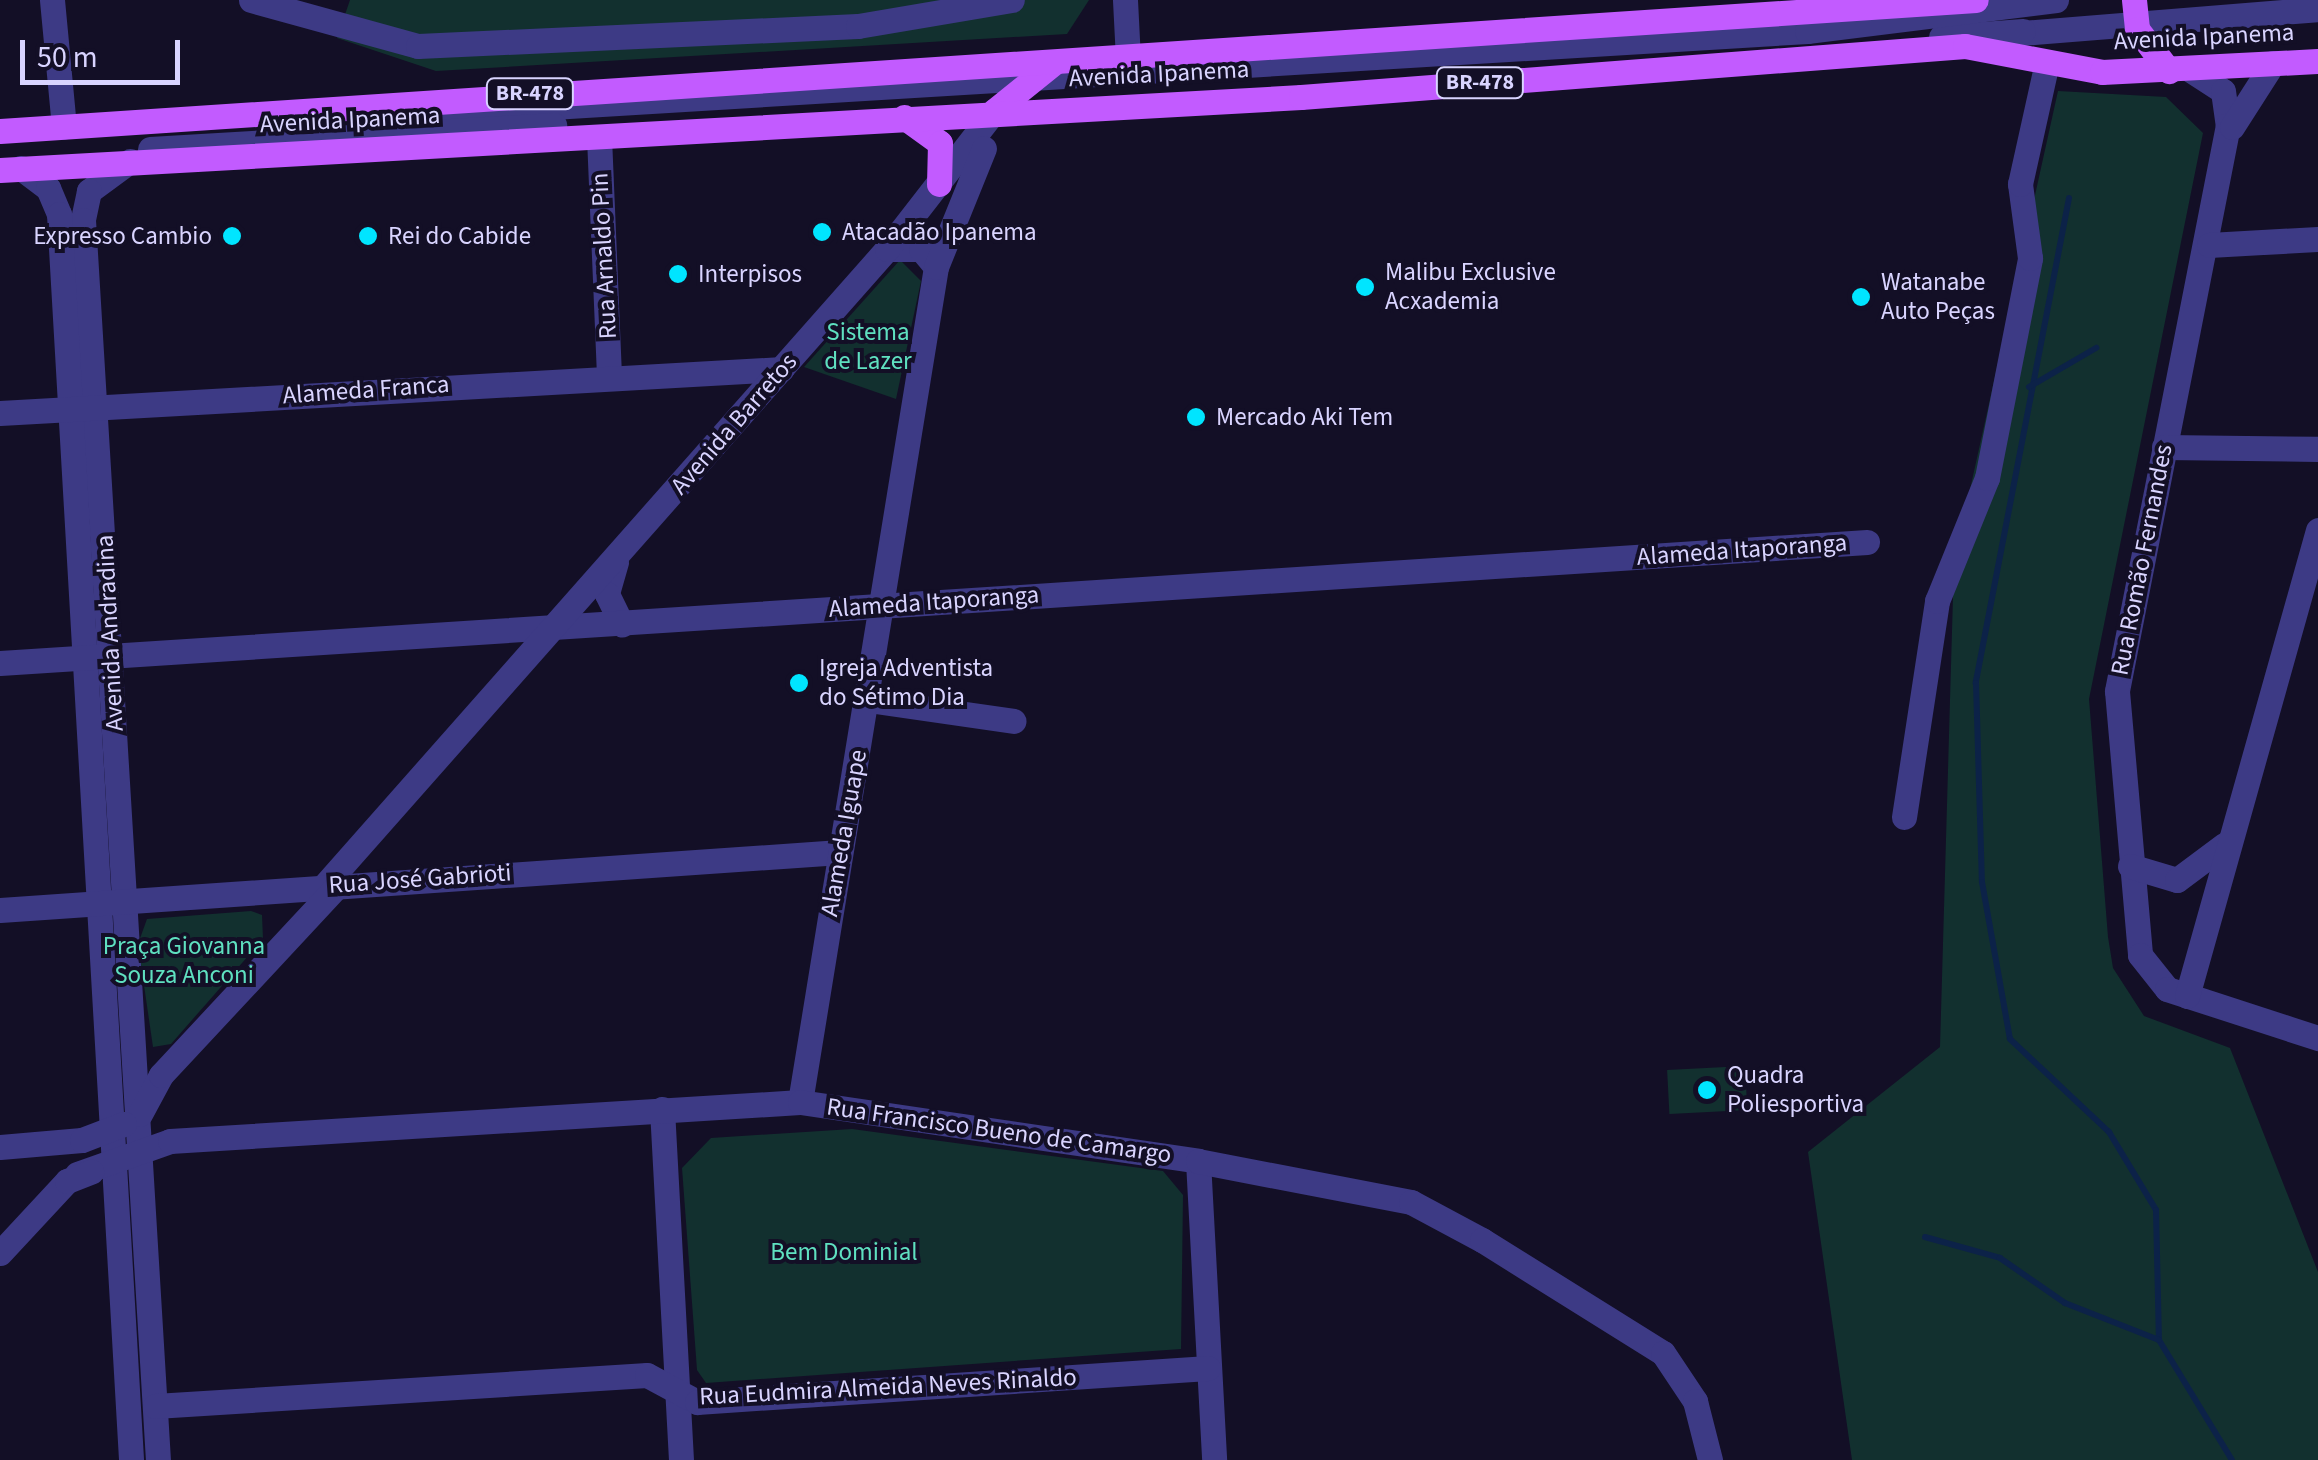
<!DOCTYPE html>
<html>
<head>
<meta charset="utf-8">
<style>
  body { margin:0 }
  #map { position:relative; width:2318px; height:1460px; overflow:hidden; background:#130f26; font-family:"Source Sans 3",sans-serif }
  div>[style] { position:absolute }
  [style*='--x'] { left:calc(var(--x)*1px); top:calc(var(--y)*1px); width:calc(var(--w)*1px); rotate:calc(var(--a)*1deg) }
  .green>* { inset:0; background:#12302f; transform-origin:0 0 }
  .stream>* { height:6px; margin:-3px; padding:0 3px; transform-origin:3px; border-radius:3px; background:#0c2248 }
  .minor>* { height:25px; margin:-12.5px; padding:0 12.5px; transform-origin:12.5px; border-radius:12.5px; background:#3d3a85 }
  .major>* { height:25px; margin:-12.5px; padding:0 12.5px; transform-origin:12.5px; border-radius:12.5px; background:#c25bff }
  .dots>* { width:28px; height:28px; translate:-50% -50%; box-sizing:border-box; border:5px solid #130f26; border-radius:50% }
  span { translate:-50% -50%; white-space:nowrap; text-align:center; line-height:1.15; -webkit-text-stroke:8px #130f26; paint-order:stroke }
  .shield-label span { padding:2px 8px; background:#130f26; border:2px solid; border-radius:8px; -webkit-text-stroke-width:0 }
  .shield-label { font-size:22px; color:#d9d4ff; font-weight:700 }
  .street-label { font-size:25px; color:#d9d4ff }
  .poi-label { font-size:25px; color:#d9d4ff }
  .left { translate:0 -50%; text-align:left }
  .right { translate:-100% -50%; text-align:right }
  .park-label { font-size:25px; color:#5fe0c0 }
  .scale { position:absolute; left:20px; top:40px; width:160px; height:45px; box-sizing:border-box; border:5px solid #d9d4ff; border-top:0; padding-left:12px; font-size:30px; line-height:35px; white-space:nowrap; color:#d9d4ff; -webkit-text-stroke:8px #130f26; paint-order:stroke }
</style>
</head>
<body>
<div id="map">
  <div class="green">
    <div style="clip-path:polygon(350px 0,1089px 0,1067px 34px,436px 71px,337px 38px)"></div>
    <div style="clip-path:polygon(2058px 91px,2166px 97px,2203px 133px,2089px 699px,2108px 937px,2113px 968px,2144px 1016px,2230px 1048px,2318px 1272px,2318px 1460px,1852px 1460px,1808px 1152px,1940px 1047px,1954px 562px)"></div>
    <div style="clip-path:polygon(900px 260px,921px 281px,896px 399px,804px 367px)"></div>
    <div style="clip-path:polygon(251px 911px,262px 915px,263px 939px,171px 1044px,153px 1047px,138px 944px,147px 919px)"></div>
    <div style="left:1745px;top:1066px;width:44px;height:78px;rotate:87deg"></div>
    <div style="clip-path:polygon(852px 1129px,1163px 1171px,1183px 1195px,1181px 1349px,706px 1383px,697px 1370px,682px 1168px,711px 1138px)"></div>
  </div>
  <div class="stream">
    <div style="--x:2069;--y:198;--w:494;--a:100.9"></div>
    <div style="--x:1976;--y:683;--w:199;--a:88.3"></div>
    <div style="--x:1982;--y:882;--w:159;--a:79.9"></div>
    <div style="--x:2010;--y:1039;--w:136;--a:43.2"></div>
    <div style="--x:2109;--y:1132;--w:91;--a:58.9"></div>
    <div style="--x:2156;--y:1210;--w:130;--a:88.7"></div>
    <div style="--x:2159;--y:1340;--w:140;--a:58.7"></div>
    <div style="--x:2029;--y:387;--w:78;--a:-30.2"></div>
    <div style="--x:1925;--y:1237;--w:78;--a:15.6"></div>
    <div style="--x:2000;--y:1258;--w:79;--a:34.7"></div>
    <div style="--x:2065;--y:1303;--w:101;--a:21.5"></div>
  </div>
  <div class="minor">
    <div style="--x:52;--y:0;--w:127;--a:84.6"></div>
    <div style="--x:251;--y:0;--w:173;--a:15.4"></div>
    <div style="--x:418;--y:46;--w:440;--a:-2.6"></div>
    <div style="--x:858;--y:26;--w:156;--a:-9.6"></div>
    <div style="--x:1125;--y:0;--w:59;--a:87.1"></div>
    <div style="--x:2009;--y:34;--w:310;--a:-4.6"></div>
    <div style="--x:1941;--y:37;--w:82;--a:-4.2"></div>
    <div style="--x:2189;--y:69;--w:40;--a:32.9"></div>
    <div style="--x:2223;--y:91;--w:34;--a:82"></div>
    <div style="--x:2228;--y:125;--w:577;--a:101.1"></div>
    <div style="--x:2117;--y:691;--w:265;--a:85"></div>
    <div style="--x:2140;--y:955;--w:43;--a:51.5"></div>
    <div style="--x:2167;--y:989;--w:159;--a:18"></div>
    <div style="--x:435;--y:114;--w:1375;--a:-3.46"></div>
    <div style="--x:1807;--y:31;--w:251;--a:-7.1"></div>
    <div style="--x:2232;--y:127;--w:76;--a:-57.4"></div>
    <div style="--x:599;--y:137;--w:237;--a:87.6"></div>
    <div style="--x:150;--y:149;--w:405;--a:-3.4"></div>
    <div style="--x:130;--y:161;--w:51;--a:143.8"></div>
    <div style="--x:89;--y:191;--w:30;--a:102"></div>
    <div style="--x:83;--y:220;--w:1242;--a:86.54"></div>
    <div style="--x:21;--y:168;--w:34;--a:37"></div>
    <div style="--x:48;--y:188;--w:28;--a:67"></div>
    <div style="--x:59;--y:214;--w:1248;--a:86.69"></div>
    <div style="--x:2209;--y:245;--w:109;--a:-3.2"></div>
    <div style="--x:887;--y:249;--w:34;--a:0"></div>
    <div style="--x:921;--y:249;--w:23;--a:50"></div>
    <div style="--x:0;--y:413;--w:783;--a:-3.22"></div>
    <div style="--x:2164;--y:447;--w:154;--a:0.7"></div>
    <div style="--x:616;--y:562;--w:33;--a:106"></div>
    <div style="--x:607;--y:594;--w:34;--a:64"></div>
    <div style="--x:0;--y:663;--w:1871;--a:-3.71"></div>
    <div style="--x:868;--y:700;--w:147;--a:8.2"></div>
    <div style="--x:1904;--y:817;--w:219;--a:-81.3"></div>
    <div style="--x:1937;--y:601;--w:133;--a:-67.9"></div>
    <div style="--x:1987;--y:478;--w:224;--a:-78.9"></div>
    <div style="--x:2030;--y:258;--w:75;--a:-97.7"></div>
    <div style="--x:2020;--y:184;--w:125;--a:-77.5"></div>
    <div style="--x:2130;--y:866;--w:49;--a:16.6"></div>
    <div style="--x:2177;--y:880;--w:59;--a:-36.7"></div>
    <div style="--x:324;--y:886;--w:850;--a:-48.53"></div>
    <div style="--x:887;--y:249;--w:175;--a:-52.2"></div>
    <div style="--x:0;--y:910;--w:842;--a:-3.95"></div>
    <div style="--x:2187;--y:996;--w:484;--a:-74.3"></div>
    <div style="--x:800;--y:1102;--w:846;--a:-80.75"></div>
    <div style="--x:936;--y:267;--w:128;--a:-68"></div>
    <div style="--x:662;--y:1109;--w:352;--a:86.9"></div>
    <div style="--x:140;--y:1114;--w:44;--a:-61.7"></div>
    <div style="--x:161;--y:1075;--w:260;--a:-47"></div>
    <div style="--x:0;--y:1147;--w:82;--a:-4.9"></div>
    <div style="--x:82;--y:1140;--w:45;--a:-20.9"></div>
    <div style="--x:1198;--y:1161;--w:299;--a:86.9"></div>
    <div style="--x:77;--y:1174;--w:99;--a:-19.5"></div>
    <div style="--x:170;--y:1141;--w:631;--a:-3.54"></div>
    <div style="--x:800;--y:1102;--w:402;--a:8.4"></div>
    <div style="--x:1198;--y:1161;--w:217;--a:10.9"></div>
    <div style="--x:1411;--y:1202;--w:81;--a:28.2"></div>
    <div style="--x:1482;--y:1240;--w:213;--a:32"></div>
    <div style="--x:1663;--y:1353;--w:58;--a:56.3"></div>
    <div style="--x:1695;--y:1401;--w:61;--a:75.7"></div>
    <div style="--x:0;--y:1253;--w:98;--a:-47.1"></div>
    <div style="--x:67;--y:1181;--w:26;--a:-21"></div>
    <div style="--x:155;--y:1406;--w:493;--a:-3.6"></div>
    <div style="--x:647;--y:1375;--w:57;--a:28.4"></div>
    <div style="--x:697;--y:1402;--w:512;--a:-3.81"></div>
  </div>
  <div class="major">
    <div style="--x:2134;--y:0;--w:29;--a:84"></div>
    <div style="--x:2137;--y:29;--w:53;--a:52.7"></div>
    <div style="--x:994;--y:111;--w:78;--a:-38.8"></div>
    <div style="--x:904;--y:117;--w:44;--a:35.8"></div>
    <div style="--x:940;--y:143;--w:41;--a:91.4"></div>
    <div style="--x:0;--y:131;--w:1980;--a:-3.79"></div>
    <div style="--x:0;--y:170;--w:1303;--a:-3.21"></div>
    <div style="--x:1301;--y:97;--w:666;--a:-4.39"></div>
    <div style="--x:1965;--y:46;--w:139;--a:10.7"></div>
    <div style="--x:2102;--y:72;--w:216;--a:-2.9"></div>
  </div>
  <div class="dots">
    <div style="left:822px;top:232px;background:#00e5ff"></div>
    <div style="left:232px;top:236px;background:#00e5ff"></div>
    <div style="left:368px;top:236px;background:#00e5ff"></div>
    <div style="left:678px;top:274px;background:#00e5ff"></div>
    <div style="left:1365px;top:287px;background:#00e5ff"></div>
    <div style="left:1861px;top:297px;background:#00e5ff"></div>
    <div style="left:1196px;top:417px;background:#00e5ff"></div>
    <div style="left:799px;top:683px;background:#00e5ff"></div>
    <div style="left:1707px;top:1090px;background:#00e5ff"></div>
  </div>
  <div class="shield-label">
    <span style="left:1480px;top:83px">BR-478</span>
    <span style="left:530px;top:94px">BR-478</span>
  </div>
  <div class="street-label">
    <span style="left:2204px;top:37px;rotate:-3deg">Avenida Ipanema</span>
    <span style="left:1159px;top:74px;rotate:-3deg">Avenida Ipanema</span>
    <span style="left:350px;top:120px;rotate:-3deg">Avenida Ipanema</span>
    <span style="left:604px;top:256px;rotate:-93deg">Rua Arnaldo Pin</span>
    <span style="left:366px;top:390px;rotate:-4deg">Alameda Franca</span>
    <span style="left:734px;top:424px;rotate:-49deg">Avenida Barretos</span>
    <span style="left:1742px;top:550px;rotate:-4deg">Alameda Itaporanga</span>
    <span style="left:2142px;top:560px;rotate:-79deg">Rua Romão Fernandes</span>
    <span style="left:934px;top:602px;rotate:-4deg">Alameda Itaporanga</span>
    <span style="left:110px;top:633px;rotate:-93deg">Avenida Andradina</span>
    <span style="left:844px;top:833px;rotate:-80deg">Alameda Iguape</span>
    <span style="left:420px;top:879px;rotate:-4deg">Rua José Gabrioti</span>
    <span style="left:999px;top:1131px;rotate:8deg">Rua Francisco Bueno de Camargo</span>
    <span style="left:888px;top:1387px;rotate:-3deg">Rua Eudmira Almeida Neves Rinaldo</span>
  </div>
  <div class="poi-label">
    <span class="left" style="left:842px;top:232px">Atacadão Ipanema</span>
    <span class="right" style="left:212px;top:236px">Expresso Cambio</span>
    <span class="left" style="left:388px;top:236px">Rei do Cabide</span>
    <span class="left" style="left:1385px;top:287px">Malibu Exclusive<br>Acxademia</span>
    <span class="left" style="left:698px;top:274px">Interpisos</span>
    <span class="left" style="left:1881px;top:297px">Watanabe<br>Auto Peças</span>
    <span class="left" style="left:1216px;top:417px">Mercado Aki Tem</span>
    <span class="left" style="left:819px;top:683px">Igreja Adventista<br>do Sétimo Dia</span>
    <span class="left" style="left:1727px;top:1090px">Quadra<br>Poliesportiva</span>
  </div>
  <div class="park-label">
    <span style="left:868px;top:347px">Sistema<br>de Lazer</span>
    <span style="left:184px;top:961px">Praça Giovanna<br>Souza Anconi</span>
    <span style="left:844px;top:1252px">Bem Dominial</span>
  </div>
  <div class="scale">50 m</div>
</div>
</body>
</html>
